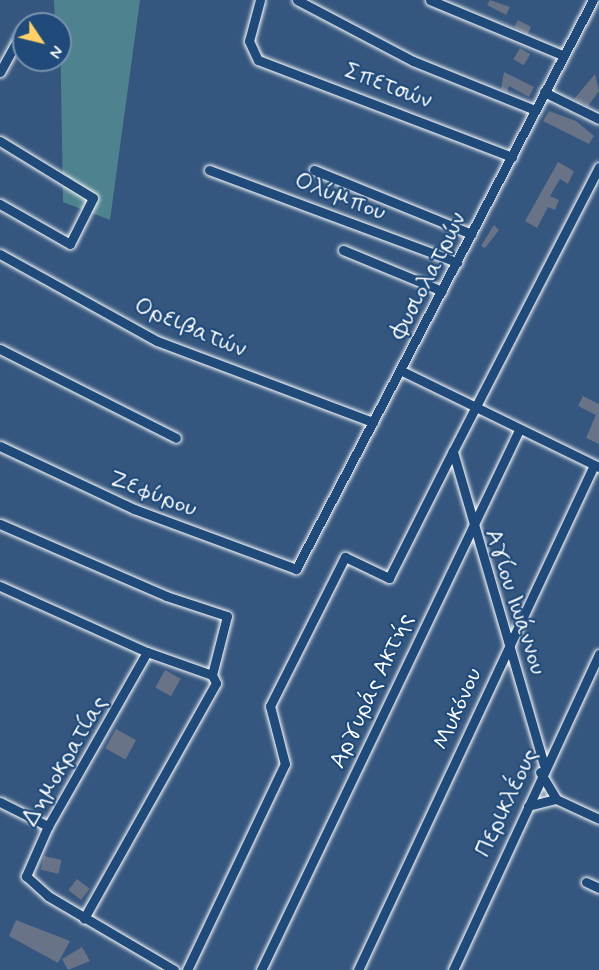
<!DOCTYPE html>
<html>
<head>
<meta charset="utf-8">
<style>
  body { margin:0 }
  #map { position:relative; width:599px; height:970px; overflow:hidden; background:#35567e; font-family:Mynerve,sans-serif }
  div>[style] { position:absolute }
  [style*='--x'] { left:calc(var(--x)*1px); top:calc(var(--y)*1px); width:calc(var(--w)*1px); rotate:calc(var(--a)*1deg) }
  .green>* { inset:0; background:#4e828f }
  .building>* { inset:0; background:#687387; transform-origin:0 0 }
  .roads { filter:drop-shadow(0 0 2px #fff) drop-shadow(0 0 2px #fff) }
  .minor>* { height:9px; margin:-4.5px; padding:0 4.5px; transform-origin:4.5px; border-radius:4.5px; background:#1f4a7a }
  span { translate:-50% -50%; white-space:nowrap; text-align:center; line-height:1.15; -webkit-text-stroke:4.5px #1f4a7a; paint-order:stroke }
  .street-label { font-size:24px; color:#fff }
  .north { position:absolute; left:12px; top:12px; width:60px; height:60px; box-sizing:border-box; background:#1f4a7a; border:2px solid #7992af; border-radius:50%; rotate:125deg; font-size:16px; font-weight:700; line-height:24px; text-align:center; color:#fff }
  .north::after { content:''; display:block; margin:auto; width:21px; height:27px; background:#ffd166; clip-path:polygon(50% 0,100% 100%,50% 72%,0 100%) }
</style>
</head>
<body>
<div id="map">
  <div class="green">
    <div style="clip-path:polygon(54px 0,140px 0,110px 220px,63px 202px,60px 24px,55px 24px)"></div>
  </div>
  <div class="building">
    <div style="clip-path:polygon(490px 0,510px 7px,506px 15px,487px 5px)"></div>
    <div style="left:518px;top:20px;width:15px;height:8px;rotate:28deg"></div>
    <div style="left:520px;top:48px;width:12px;height:13px;rotate:31deg"></div>
    <div style="clip-path:polygon(504px 72px,534px 87px,529px 97px,509px 86px,507px 92px,501px 89px)"></div>
    <div style="clip-path:polygon(595px 74px,599px 91px,588px 106px,574px 99px)"></div>
    <div style="clip-path:polygon(549px 111px,576px 121px,594px 136px,589px 144px,543px 121px)"></div>
    <div style="clip-path:polygon(558px 162px,574px 171px,568px 184px,560px 179px,550px 196px,559px 200px,555px 210px,548px 207px,537px 228px,525px 221px)"></div>
    <div style="clip-path:polygon(494px 225px,499px 230px,485px 248px,481px 246px)"></div>
    <div style="clip-path:polygon(583px 396px,599px 404px,599px 444px,586px 438px,596px 415px,578px 406px)"></div>
    <div style="left:165px;top:670px;width:18px;height:20px;rotate:29deg"></div>
    <div style="left:116px;top:729px;width:23px;height:22px;rotate:29deg"></div>
    <div style="left:44px;top:856px;width:18px;height:14px;rotate:13deg"></div>
    <div style="left:77px;top:879px;width:16px;height:14px;rotate:38deg"></div>
    <div style="clip-path:polygon(16px 920px,70px 941px,58px 963px,9px 936px)"></div>
    <div style="clip-path:polygon(82px 947px,90px 961px,68px 970px,62px 959px)"></div>
  </div>
  <div class="roads">
    <div class="minor">
      <div style="--x:260;--y:0;--w:42;--a:105"></div>
      <div style="--x:249;--y:41;--w:21;--a:65"></div>
      <div style="--x:258;--y:60;--w:272;--a:20.9"></div>
      <div style="--x:297;--y:0;--w:131;--a:27.7"></div>
      <div style="--x:413;--y:61;--w:131;--a:21.9"></div>
      <div style="--x:430;--y:0;--w:143;--a:22.6"></div>
      <div style="--x:0;--y:72;--w:48;--a:-61.3"></div>
      <div style="--x:544;--y:92;--w:61;--a:26.1"></div>
      <div style="--x:0;--y:141;--w:109;--a:31.5"></div>
      <div style="--x:93;--y:198;--w:51;--a:116.6"></div>
      <div style="--x:70;--y:244;--w:81;--a:-150.3"></div>
      <div style="--x:209;--y:170;--w:265;--a:20.4"></div>
      <div style="--x:314;--y:170;--w:170;--a:22.1"></div>
      <div style="--x:343;--y:250;--w:107;--a:22.5"></div>
      <div style="--x:0;--y:254;--w:179;--a:29"></div>
      <div style="--x:157;--y:341;--w:231;--a:20.6"></div>
      <div style="--x:0;--y:349;--w:197;--a:26.8"></div>
      <div style="--x:402;--y:371;--w:219;--a:26"></div>
      <div style="--x:0;--y:446;--w:148;--a:25.2"></div>
      <div style="--x:134;--y:509;--w:173;--a:20.3"></div>
      <div style="--x:296;--y:569;--w:642;--a:-62.44"></div>
      <div style="--x:0;--y:524;--w:181;--a:23.4"></div>
      <div style="--x:166;--y:596;--w:64;--a:18.2"></div>
      <div style="--x:227;--y:616;--w:61;--a:104.3"></div>
      <div style="--x:0;--y:586;--w:161;--a:24.2"></div>
      <div style="--x:147;--y:652;--w:69;--a:19.5"></div>
      <div style="--x:212;--y:675;--w:9;--a:63"></div>
      <div style="--x:216;--y:683;--w:270;--a:119.3"></div>
      <div style="--x:147;--y:652;--w:200;--a:119.6"></div>
      <div style="--x:48;--y:826;--w:55;--a:113.7"></div>
      <div style="--x:26;--y:876;--w:30;--a:42"></div>
      <div style="--x:48;--y:896;--w:146;--a:30.4"></div>
      <div style="--x:544;--y:765;--w:327;--a:-106.2"></div>
      <div style="--x:453;--y:451;--w:319;--a:-62.8"></div>
      <div style="--x:540;--y:772;--w:31;--a:59"></div>
      <div style="--x:556;--y:799;--w:47;--a:24.9"></div>
      <div style="--x:0;--y:802;--w:54;--a:26.6"></div>
      <div style="--x:528;--y:806;--w:29;--a:-14"></div>
      <div style="--x:586;--y:882;--w:14;--a:25"></div>
      <div style="--x:187;--y:970;--w:228;--a:-64.6"></div>
      <div style="--x:285;--y:764;--w:60;--a:-104.5"></div>
      <div style="--x:270;--y:706;--w:167;--a:-63.3"></div>
      <div style="--x:345;--y:557;--w:49;--a:25.5"></div>
      <div style="--x:389;--y:578;--w:142;--a:-63.3"></div>
      <div style="--x:261;--y:970;--w:598;--a:-64.46"></div>
      <div style="--x:358;--y:970;--w:557;--a:-64.95"></div>
      <div style="--x:453;--y:970;--w:348;--a:-65.2"></div>
    </div>
  </div>
  <div class="street-label">
    <span style="left:388px;top:86px;rotate:21deg">Σπετσών</span>
    <span style="left:340px;top:197px;rotate:21deg">Ολύμπου</span>
    <span style="left:429px;top:276px;rotate:-63deg">Φυσιολατρών</span>
    <span style="left:190px;top:328px;rotate:23deg">Ορειβατών</span>
    <span style="left:153px;top:494px;rotate:21deg">Ζεφύρου</span>
    <span style="left:515px;top:602px;rotate:72deg">Αγίου Ιωάννου</span>
    <span style="left:372px;top:691px;rotate:-65deg">Αργυράς Ακτής</span>
    <span style="left:458px;top:709px;rotate:-66deg">Μυκόνου</span>
    <span style="left:65px;top:761px;rotate:-60deg">Δημοκρατίας</span>
    <span style="left:507px;top:803px;rotate:-65deg">Περικλέους</span>
  </div>
  <div class="north">N</div>
</div>
</body>
</html>
